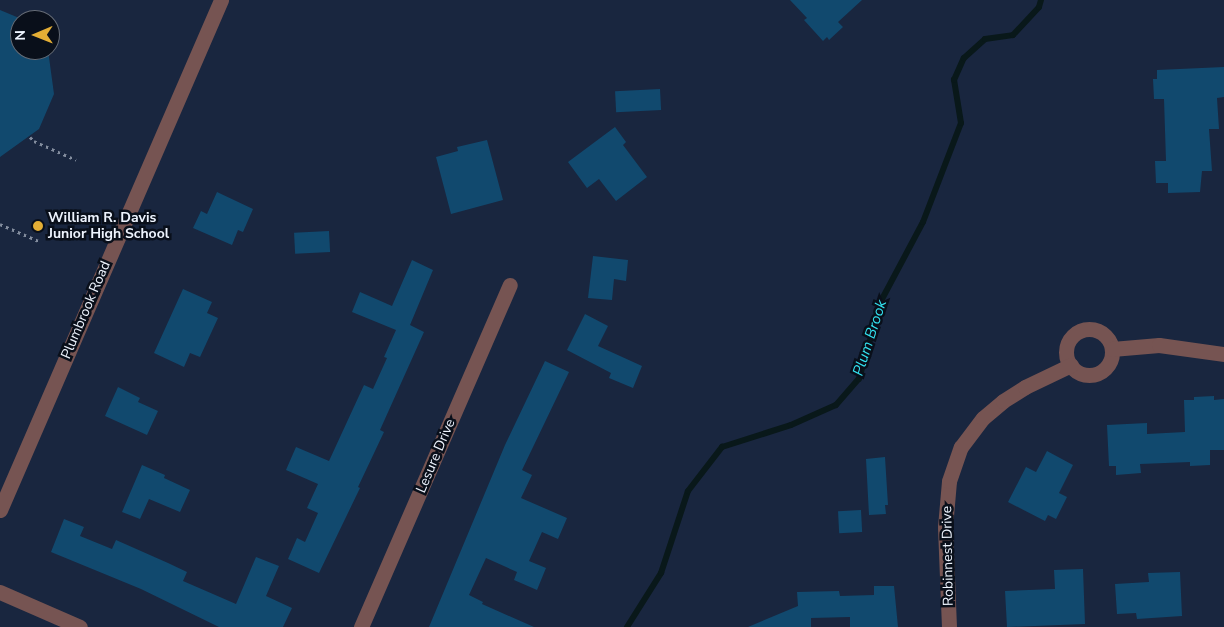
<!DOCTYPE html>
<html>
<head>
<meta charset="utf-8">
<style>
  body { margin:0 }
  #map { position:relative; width:1224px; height:627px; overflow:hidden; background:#19263f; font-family:"Nunito Sans",sans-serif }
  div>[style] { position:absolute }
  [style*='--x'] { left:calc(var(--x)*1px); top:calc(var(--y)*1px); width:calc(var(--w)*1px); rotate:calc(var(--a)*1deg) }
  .stream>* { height:6px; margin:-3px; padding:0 3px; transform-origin:3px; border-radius:3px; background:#09181a }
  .building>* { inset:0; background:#11496e; transform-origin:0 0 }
  .path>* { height:3px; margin-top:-1.5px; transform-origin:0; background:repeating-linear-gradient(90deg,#838d9e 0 2.5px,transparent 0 6.5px) }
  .minor>* { height:15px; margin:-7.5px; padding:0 7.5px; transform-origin:7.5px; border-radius:7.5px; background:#765452 }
  .minor>.ring { margin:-7.5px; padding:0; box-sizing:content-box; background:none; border:15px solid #765452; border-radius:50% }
  .dots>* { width:14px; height:14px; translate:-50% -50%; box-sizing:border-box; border:2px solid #090f1a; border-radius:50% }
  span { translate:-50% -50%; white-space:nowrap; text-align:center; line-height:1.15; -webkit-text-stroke:5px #090f1a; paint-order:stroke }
  .poi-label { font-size:14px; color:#eef4fe; font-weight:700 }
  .left { translate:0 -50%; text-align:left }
  .street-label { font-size:14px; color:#eef4fe }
  .water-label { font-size:15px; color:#33e3f1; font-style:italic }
  .north { position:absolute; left:10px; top:10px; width:50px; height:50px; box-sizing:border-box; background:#090f1a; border:1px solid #656b75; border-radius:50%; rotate:269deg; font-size:14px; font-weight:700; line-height:20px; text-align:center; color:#eef4fe }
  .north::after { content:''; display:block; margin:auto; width:18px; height:22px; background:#e4ae35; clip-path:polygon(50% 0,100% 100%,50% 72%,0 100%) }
</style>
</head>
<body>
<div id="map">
  <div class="stream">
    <div style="--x:627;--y:627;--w:64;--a:-57.8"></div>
    <div style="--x:661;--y:573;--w:86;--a:-71.8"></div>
    <div style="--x:688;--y:491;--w:56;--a:-52.3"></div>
    <div style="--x:722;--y:447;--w:72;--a:-17.7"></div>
    <div style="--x:791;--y:425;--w:49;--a:-24"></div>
    <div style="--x:836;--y:405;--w:35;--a:-49"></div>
    <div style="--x:859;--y:379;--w:81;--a:-74.2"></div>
    <div style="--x:881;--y:301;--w:89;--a:-62"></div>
    <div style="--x:923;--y:222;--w:106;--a:-69"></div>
    <div style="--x:961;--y:123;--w:44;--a:-99.2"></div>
    <div style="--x:954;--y:80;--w:24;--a:-66"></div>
    <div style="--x:964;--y:58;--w:28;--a:-42"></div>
    <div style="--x:985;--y:39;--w:28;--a:-8"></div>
    <div style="--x:1013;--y:35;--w:38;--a:-47"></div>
    <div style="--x:1039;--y:7;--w:7;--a:-74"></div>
  </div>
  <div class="building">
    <div style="clip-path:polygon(790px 0,862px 0,838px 22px,843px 27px,829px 40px,827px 37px,823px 41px,804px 20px,807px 18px)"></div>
    <div style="clip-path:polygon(0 10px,24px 20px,20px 20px,20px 50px,48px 50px,54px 94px,39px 129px,0 157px)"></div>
    <div style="clip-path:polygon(1224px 67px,1224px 97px,1217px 98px,1219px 129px,1209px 129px,1212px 171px,1202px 171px,1200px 192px,1168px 193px,1168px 183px,1156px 183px,1155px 161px,1166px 161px,1164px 99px,1154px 99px,1153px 79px,1157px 79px,1157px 70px)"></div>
    <div style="left:660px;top:89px;width:21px;height:45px;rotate:87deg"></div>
    <div style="clip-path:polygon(615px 127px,626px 142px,623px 145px,647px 177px,616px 201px,599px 179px,587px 188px,568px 162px)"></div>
    <div style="clip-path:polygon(487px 140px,503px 200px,451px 214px,436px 157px,458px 151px,457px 147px)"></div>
    <div style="clip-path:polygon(217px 192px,253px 209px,243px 232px,238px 230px,232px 245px,193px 228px,201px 211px,207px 214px)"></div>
    <div style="left:329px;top:231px;width:21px;height:35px;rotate:87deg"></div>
    <div style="clip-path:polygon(593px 256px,628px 260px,626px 281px,614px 279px,612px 300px,588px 298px)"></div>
    <div style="clip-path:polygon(412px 260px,433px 270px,410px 325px,424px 332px,380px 430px,384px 432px,358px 487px,360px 488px,319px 573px,288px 559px,297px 538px,305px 542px,318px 513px,307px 508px,318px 484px,286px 470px,296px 447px,329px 461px,364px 385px,373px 389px,387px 358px,384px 357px,396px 330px,352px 312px,360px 292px,392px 306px)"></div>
    <div style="clip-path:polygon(183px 289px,212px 302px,207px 313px,218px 318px,200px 357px,190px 353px,184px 367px,154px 353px)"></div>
    <div style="clip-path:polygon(585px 314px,608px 326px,598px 346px,642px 366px,633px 388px,609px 378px,611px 373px,567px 350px)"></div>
    <div style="clip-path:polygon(545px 361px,569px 372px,522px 470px,532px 475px,521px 498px,567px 518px,558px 539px,542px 532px,529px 561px,546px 568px,537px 590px,514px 580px,517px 572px,486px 558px,469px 595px,483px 602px,482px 604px,534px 627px,429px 627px,505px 445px)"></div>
    <div style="clip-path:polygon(118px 387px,140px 398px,138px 402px,158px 411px,147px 435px,105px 416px)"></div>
    <div style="clip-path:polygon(1214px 396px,1214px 400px,1224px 399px,1224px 450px,1210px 450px,1210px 465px,1190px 466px,1190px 462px,1140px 464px,1141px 473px,1116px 475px,1116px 466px,1109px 466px,1107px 425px,1147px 423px,1147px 434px,1185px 432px,1184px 400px,1194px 400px,1194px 397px)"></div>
    <div style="clip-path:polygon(1047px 451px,1073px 465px,1059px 493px,1067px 497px,1056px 519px,1048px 515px,1045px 521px,1008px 502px,1026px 467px,1036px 472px)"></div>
    <div style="clip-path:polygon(885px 457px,888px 505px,885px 505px,886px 514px,869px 515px,866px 459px)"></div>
    <div style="clip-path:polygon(142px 465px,165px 475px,164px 478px,190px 490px,180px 512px,149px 499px,140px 519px,122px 512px)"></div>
    <div style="left:861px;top:510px;width:22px;height:23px;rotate:87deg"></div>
    <div style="clip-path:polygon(64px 519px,84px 527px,80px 536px,112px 549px,116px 540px,168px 563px,187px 572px,183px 581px,236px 604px,256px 557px,279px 566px,266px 596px,292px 608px,283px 627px,219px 627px,141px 589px,51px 552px)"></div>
    <div style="clip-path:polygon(1083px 569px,1085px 624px,1007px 627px,1005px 591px,1055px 589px,1054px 570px)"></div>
    <div style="clip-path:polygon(1180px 572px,1182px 616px,1137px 619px,1136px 613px,1117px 614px,1115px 584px,1149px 582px,1148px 573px)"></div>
    <div style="clip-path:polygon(874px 586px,894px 586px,898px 627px,850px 627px,850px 617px,811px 618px,811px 627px,748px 627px,798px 606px,797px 592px,839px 591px,840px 596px,874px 595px)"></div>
  </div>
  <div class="path">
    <div style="--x:30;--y:137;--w:6;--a:45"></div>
    <div style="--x:34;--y:141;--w:46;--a:24.3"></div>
    <div style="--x:0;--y:224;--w:45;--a:23.7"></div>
  </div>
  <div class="minor">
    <div class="ring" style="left:1066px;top:329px;width:31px;height:31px"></div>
    <div style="--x:1112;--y:349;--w:47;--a:-4.9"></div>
    <div style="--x:1159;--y:345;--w:66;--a:7.9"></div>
    <div style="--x:0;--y:510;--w:556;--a:-66.57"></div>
    <div style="--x:0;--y:592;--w:87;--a:23.6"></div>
    <div style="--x:361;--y:627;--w:373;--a:-66.5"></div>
    <div style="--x:949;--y:627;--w:100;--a:-92.3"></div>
    <div style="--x:945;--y:527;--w:46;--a:-85"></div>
    <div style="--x:949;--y:481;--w:36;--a:-71"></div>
    <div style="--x:961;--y:447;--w:36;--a:-53"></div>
    <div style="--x:983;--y:418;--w:26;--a:-40"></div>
    <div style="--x:1003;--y:401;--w:26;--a:-32"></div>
    <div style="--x:1025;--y:387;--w:51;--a:-25.6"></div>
  </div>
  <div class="dots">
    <div style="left:38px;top:226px;background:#e4ae35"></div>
  </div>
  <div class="poi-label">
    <span class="left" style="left:48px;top:226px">William R. Davis<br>Junior High School</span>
  </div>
  <div class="street-label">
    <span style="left:86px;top:310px;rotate:-67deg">Plumbrook Road</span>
    <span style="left:436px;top:456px;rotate:-67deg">Lesure Drive</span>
    <span style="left:948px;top:556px;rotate:-91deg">Robinnest Drive</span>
  </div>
  <div class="water-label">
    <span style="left:870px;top:338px;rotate:-72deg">Plum Brook</span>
  </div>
  <div class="north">N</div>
</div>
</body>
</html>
